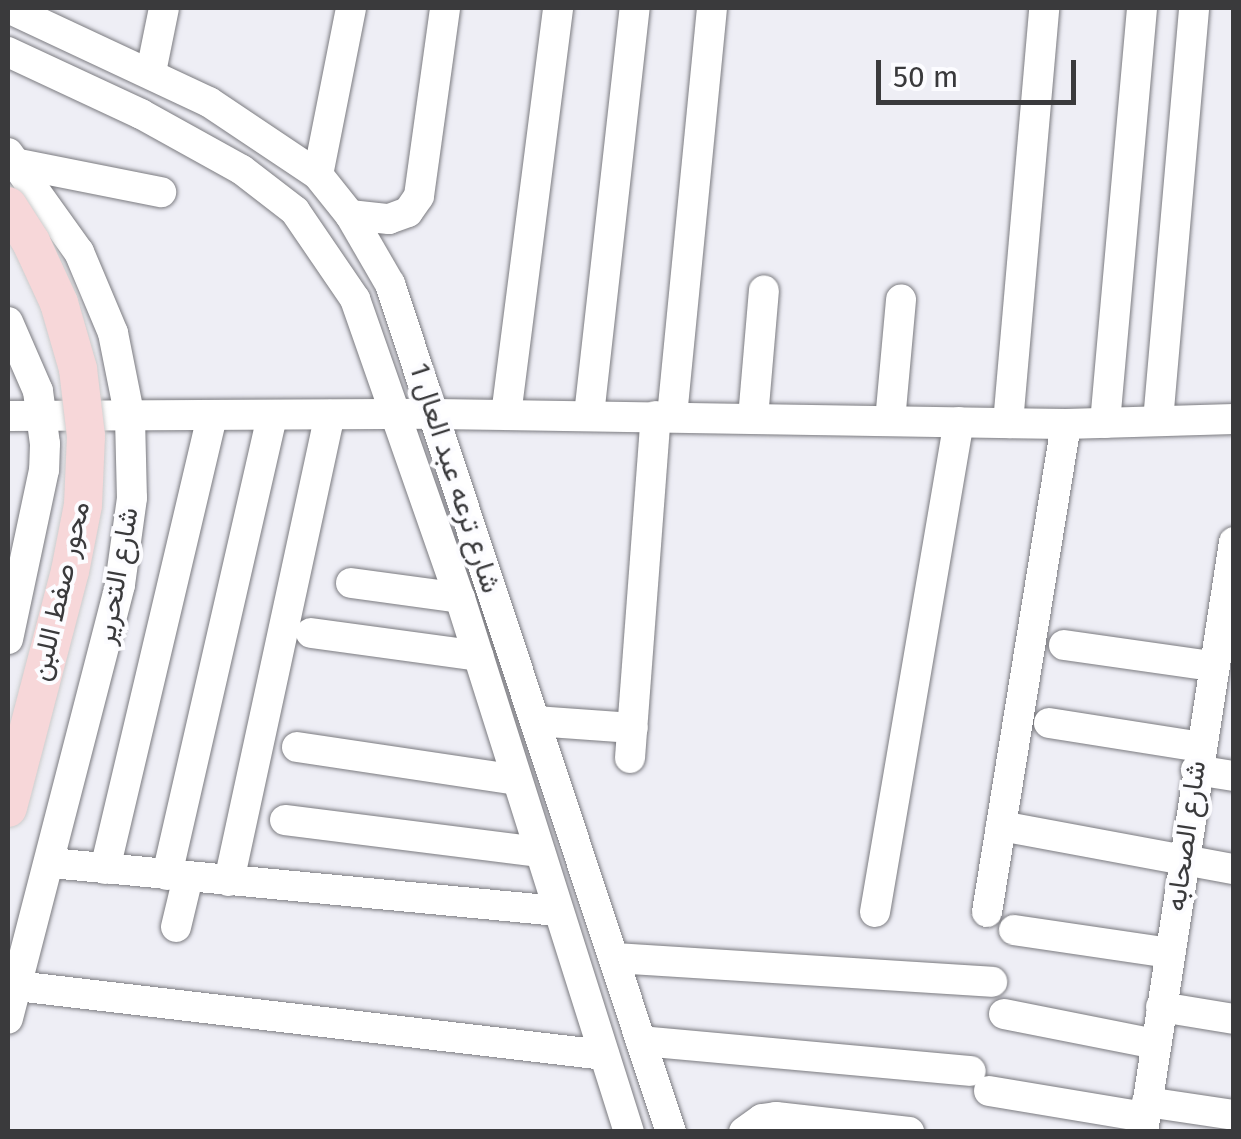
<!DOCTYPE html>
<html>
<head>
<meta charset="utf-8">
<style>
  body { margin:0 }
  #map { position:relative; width:1241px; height:1139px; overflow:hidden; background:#eeeef5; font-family:"Fira Sans",Vazirmatn,sans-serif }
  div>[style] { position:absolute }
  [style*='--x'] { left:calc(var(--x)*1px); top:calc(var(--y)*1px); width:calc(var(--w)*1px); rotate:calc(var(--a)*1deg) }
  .roads { filter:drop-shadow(0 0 2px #7b7b80) drop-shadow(0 0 2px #7b7b80) }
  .minor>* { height:30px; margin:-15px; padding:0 15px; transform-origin:15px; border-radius:15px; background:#fff }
  .bridges { filter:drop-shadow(0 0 2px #ccc) drop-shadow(0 0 2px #ccc) }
  .major-bridge>* { height:38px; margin:-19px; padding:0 19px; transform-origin:19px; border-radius:19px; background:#f7d7d9 }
  span { translate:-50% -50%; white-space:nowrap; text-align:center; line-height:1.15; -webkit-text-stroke:8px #fcfcff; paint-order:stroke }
  .street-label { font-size:28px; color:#3a3a3c }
  .frame { position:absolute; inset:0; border:10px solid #3a3a3c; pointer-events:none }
  .scale { position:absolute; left:876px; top:60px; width:200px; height:45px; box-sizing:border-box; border:5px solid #3a3a3c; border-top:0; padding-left:12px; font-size:30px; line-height:35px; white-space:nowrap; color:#3a3a3c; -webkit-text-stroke:8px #fcfcff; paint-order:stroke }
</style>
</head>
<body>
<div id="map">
  <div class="roads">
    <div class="minor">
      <div style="--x:8;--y:8;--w:222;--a:25.1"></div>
      <div style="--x:209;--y:102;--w:131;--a:33.8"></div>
      <div style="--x:318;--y:175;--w:51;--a:51.3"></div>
      <div style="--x:350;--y:215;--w:80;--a:59.9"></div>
      <div style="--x:390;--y:284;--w:893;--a:71.67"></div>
      <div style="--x:8;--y:52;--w:147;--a:25"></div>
      <div style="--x:141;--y:114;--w:115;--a:29"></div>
      <div style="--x:242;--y:170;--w:67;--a:37.7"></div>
      <div style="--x:295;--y:211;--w:107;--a:55.7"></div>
      <div style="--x:355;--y:299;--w:317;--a:70.7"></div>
      <div style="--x:460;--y:598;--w:560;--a:72.44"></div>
      <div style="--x:151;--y:72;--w:65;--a:-78.5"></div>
      <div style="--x:8;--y:153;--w:122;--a:54.4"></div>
      <div style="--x:79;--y:252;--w:88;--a:67.2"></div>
      <div style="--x:113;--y:333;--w:87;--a:78.7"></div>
      <div style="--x:130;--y:418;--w:80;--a:88.6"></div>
      <div style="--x:132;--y:498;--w:88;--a:97.9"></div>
      <div style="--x:120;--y:585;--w:448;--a:104.5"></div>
      <div style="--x:19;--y:164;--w:145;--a:11.2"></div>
      <div style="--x:318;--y:175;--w:170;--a:-78.8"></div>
      <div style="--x:350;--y:215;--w:39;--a:6"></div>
      <div style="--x:389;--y:219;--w:20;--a:-20"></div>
      <div style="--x:408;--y:212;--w:19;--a:-55"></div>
      <div style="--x:419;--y:196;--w:190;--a:-82.1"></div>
      <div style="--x:8;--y:322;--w:75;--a:66.5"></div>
      <div style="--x:38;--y:391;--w:53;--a:82.5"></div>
      <div style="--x:45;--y:444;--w:26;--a:92"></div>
      <div style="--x:44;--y:470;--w:173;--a:102"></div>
      <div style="--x:506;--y:415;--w:410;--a:-82.7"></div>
      <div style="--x:589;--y:415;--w:410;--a:-83.6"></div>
      <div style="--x:8;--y:416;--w:426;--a:-0.3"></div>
      <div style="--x:434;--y:414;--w:632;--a:0.91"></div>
      <div style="--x:1066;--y:424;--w:168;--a:-1.7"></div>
      <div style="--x:672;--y:416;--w:410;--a:-84.4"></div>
      <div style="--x:753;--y:418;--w:128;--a:-85.1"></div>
      <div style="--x:890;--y:421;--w:122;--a:-84.8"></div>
      <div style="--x:1158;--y:421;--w:415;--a:-85"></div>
      <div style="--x:1008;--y:423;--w:417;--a:-85"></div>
      <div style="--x:1105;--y:423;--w:417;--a:-84.9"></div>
      <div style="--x:351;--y:583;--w:110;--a:7.8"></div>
      <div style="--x:311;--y:633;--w:169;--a:7.8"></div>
      <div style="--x:1064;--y:645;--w:149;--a:8.1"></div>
      <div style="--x:535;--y:721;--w:98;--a:4.1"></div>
      <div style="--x:1049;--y:723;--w:153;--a:9"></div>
      <div style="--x:297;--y:747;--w:222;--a:8.5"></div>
      <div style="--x:630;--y:758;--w:343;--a:-85.7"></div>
      <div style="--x:1196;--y:770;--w:38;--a:9"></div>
      <div style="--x:285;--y:820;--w:257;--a:7.2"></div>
      <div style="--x:1001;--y:826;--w:237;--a:10.5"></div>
      <div style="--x:51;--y:863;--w:509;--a:5.41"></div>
      <div style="--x:105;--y:869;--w:466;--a:-76.7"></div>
      <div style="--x:167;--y:875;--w:472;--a:-77.1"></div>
      <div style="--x:229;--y:881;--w:477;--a:-77.8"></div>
      <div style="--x:875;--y:912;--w:497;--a:-80.3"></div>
      <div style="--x:987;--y:912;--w:494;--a:-80.8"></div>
      <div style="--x:176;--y:927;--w:51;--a:-76.5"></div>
      <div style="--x:1014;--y:930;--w:157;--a:8.4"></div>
      <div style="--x:614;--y:958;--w:379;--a:3.6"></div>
      <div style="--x:17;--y:986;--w:591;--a:6.7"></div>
      <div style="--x:1161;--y:1007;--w:74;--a:9.3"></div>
      <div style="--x:1004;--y:1014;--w:155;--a:11.2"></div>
      <div style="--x:641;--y:1041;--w:331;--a:5.2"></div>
      <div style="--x:989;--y:1091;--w:158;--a:9.5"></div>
      <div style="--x:1147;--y:1102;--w:88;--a:8.5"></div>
      <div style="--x:744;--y:1132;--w:22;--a:-36"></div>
      <div style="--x:762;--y:1119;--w:14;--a:-8"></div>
      <div style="--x:776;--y:1117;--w:134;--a:6.4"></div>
      <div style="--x:1143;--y:1132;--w:597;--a:-81.23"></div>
    </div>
  </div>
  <div class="bridges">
    <div class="major-bridge">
      <div style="--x:8;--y:206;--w:43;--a:57.4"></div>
      <div style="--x:31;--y:242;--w:67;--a:65.3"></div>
      <div style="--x:59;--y:303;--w:69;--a:73.9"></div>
      <div style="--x:78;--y:369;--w:67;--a:83.2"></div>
      <div style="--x:86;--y:436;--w:69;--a:92.5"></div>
      <div style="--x:83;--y:505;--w:67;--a:101.1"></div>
      <div style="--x:70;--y:571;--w:245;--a:104.7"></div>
    </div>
  </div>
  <div class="street-label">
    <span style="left:455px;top:478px;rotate:72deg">شارع ترعه عبد العال 1</span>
    <span style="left:117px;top:576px;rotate:-80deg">شارع التحرير</span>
    <span style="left:60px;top:591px;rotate:-77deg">محور صفط اللبن</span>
    <span style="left:1186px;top:836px;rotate:-82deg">شارع الصحابه</span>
  </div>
  <div class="frame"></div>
  <div class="scale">50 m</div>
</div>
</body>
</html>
